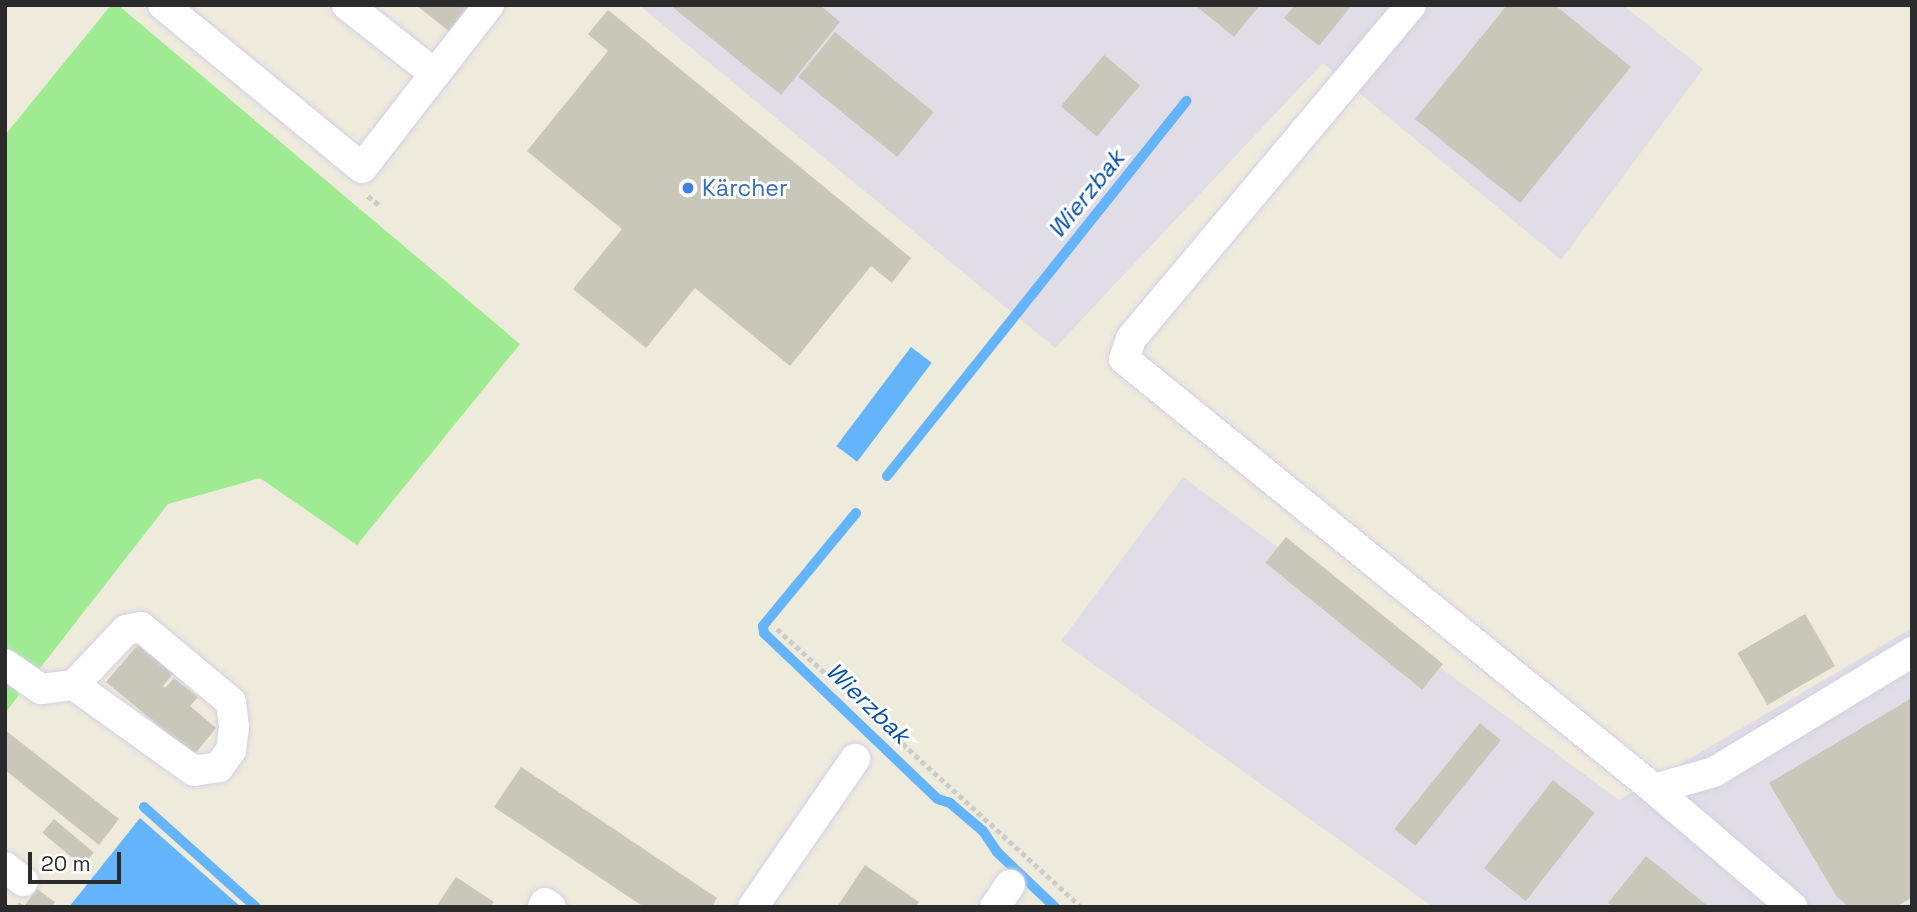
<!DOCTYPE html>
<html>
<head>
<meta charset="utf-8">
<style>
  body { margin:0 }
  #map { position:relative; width:1917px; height:912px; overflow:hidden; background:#eeeadc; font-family:"Space Grotesk",sans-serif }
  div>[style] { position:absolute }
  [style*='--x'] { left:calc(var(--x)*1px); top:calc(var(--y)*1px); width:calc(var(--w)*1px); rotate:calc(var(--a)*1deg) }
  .industrial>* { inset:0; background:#e1dde6 }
  .green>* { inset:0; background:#9feb92 }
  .water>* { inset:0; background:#64b4fb; transform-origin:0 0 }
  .stream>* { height:10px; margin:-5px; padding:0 5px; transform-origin:5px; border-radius:5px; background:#64b4fb }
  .building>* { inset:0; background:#c9c7ba; transform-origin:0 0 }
  .path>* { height:4.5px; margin-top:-2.25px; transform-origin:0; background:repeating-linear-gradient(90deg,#ccc 0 5px,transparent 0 8.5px) }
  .roads { filter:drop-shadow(0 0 2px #d1d1e5) drop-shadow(0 0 2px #d1d1e5) }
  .minor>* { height:30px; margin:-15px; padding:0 15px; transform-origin:15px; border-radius:15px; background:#fff }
  .dots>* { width:19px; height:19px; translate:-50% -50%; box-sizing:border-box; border:4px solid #fff; border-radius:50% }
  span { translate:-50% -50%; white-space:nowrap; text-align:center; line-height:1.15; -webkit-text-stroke:6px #fff; paint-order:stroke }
  .shop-label { font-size:23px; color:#366cbe }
  .left { translate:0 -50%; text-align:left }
  .water-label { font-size:24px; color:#004daa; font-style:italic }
  .frame { position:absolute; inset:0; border:7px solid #2b2b2b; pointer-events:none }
  .scale { position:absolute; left:28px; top:852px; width:93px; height:32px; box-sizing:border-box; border:4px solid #2b2b2b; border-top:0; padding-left:9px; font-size:21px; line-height:24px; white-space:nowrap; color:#2b2b2b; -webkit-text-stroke:5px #fff; paint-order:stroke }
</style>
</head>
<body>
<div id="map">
  <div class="industrial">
    <div style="clip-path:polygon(639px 5px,1623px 5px,1703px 69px,1561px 260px,1323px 63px,1055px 348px)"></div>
    <div style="clip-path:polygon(1183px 477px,1619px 800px,1912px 628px,1912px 898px,1897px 907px,1433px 907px,1061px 641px)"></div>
  </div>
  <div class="green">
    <div style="clip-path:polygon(111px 5px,118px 5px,520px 344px,357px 545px,260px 478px,168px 504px,5px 713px,5px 135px)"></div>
  </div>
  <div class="water">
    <div style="left:911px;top:347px;width:26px;height:124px;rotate:37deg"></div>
    <div style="clip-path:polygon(140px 818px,241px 907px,69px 907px)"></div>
  </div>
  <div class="stream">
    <div style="--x:887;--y:476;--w:480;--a:-51.4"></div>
    <div style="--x:856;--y:513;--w:146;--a:129.5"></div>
    <div style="--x:763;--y:626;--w:7;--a:82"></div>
    <div style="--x:764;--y:633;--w:240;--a:43.7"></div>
    <div style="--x:938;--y:799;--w:13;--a:18"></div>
    <div style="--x:950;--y:803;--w:43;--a:40.3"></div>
    <div style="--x:983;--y:831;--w:25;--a:56"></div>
    <div style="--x:997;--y:852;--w:80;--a:43.5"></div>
    <div style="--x:144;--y:807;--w:150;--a:41.8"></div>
  </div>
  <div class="building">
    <div style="clip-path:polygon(416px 5px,472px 5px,450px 32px)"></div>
    <div style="clip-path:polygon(670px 5px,820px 5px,840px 22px,781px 95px)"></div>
    <div style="clip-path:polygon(1195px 5px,1260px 5px,1234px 37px)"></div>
    <div style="clip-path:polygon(1295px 5px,1352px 5px,1319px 46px,1284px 18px)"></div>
    <div style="clip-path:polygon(1507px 5px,1555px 5px,1631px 67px,1520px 203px,1415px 119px)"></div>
    <div style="clip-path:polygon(608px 10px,911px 258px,892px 283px,871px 266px,790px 366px,695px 288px,646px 348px,573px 289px,622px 229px,527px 151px,608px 51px,588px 34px)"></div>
    <div style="left:835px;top:32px;width:127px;height:58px;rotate:39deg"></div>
    <div style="left:1104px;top:55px;width:47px;height:67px;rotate:40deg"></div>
    <div style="left:1286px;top:537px;width:202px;height:33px;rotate:39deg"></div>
    <div style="left:1805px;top:614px;width:60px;height:78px;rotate:60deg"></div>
    <div style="clip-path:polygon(142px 640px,177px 669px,163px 686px,165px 688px,174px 678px,198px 697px,190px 706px,216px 728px,194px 755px,106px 682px)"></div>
    <div style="clip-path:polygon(1912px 698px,1912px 897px,1896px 907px,1849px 907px,1837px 897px,1769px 783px)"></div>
    <div style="left:1480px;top:723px;width:27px;height:136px;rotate:39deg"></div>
    <div style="clip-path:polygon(5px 730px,119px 819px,99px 845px,5px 770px)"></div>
    <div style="clip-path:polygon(521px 767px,717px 898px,712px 907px,644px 907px,494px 807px)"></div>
    <div style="left:1553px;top:780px;width:53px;height:112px;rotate:38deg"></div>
    <div style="left:54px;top:819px;width:52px;height:18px;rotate:40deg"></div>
    <div style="clip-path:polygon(1646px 856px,1709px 907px,1613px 907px,1608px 903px)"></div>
    <div style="clip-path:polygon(865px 865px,919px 902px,915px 907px,837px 907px)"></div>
    <div style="clip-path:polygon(456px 877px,494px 902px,490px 907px,436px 907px)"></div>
    <div style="clip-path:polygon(37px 889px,55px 902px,52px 907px,16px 907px,19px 902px,24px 906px)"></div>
  </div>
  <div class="path">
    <div style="--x:368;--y:196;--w:14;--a:39"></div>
    <div style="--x:777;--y:629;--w:412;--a:42.4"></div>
  </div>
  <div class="roads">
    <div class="minor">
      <div style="--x:163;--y:5;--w:257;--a:39.3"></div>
      <div style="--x:362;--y:168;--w:119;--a:-52.2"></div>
      <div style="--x:435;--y:74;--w:112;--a:-141.9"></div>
      <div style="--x:1411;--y:5;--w:436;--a:130"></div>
      <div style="--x:1131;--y:339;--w:21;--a:109"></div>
      <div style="--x:1124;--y:359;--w:682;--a:39.05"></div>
      <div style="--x:1654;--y:789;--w:182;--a:40.5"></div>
      <div style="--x:435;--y:74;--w:88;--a:-52"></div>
      <div style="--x:5;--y:664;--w:44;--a:34.8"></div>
      <div style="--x:41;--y:689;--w:33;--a:-7"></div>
      <div style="--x:74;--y:685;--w:76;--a:-46.6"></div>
      <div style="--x:126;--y:630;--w:15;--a:-11"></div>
      <div style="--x:141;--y:627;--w:117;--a:39.8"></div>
      <div style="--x:231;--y:702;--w:25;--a:83"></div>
      <div style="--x:234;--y:727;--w:23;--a:97"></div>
      <div style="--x:231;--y:750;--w:21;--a:125"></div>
      <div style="--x:219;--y:767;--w:25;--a:171"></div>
      <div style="--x:194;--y:771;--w:148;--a:-144.4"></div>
      <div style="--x:1654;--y:789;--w:62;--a:-15.8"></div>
      <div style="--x:1714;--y:772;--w:232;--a:-31.2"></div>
      <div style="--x:5;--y:867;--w:23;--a:38"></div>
      <div style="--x:543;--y:907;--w:4;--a:-63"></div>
      <div style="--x:545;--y:903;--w:7;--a:34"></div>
      <div style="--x:753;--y:907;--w:180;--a:-55.4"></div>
      <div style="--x:995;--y:907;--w:27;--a:-56"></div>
    </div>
  </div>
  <div class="dots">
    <div style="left:688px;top:188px;background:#3f7fe0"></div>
  </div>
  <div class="shop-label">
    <span class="left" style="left:702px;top:188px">Kärcher</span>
  </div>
  <div class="water-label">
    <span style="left:1086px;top:194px;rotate:-51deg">Wierzbak</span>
    <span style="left:868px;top:703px;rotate:44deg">Wierzbak</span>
  </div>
  <div class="frame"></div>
  <div class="scale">20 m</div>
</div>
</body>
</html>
